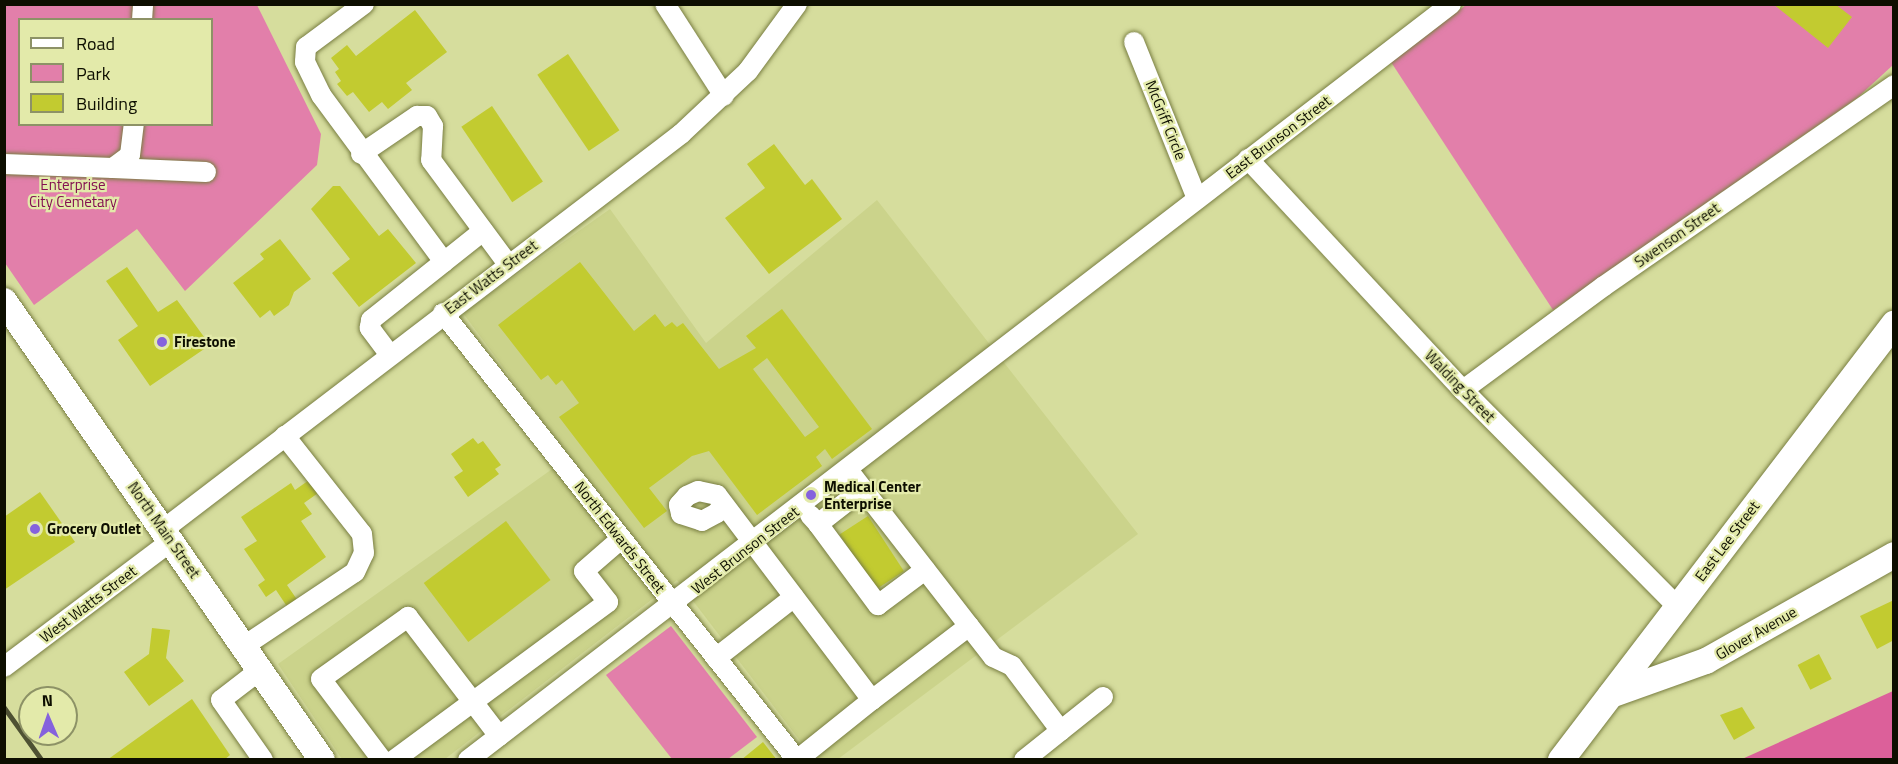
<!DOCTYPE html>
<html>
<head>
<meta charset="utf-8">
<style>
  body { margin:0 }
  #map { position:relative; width:1898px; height:764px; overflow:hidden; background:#d6dd9d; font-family:"Titillium Web",sans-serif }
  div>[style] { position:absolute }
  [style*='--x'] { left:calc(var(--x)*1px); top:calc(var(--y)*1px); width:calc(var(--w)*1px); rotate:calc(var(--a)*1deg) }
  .built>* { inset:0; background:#cbd38b }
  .green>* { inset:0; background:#e27faa }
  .forest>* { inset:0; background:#dc609a }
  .building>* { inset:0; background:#c2cb30; transform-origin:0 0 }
  .roads { filter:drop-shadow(0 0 2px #797e42) drop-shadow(0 0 2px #797e42) }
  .minor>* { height:20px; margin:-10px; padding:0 10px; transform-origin:10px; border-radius:10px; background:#fff }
  .major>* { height:26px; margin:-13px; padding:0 13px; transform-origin:13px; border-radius:13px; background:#fff }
  .rail>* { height:4.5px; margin:-2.25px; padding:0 2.25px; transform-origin:2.25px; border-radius:2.25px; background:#4e5133 }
  .dots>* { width:16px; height:16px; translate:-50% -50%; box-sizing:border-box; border:3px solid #e3eaaa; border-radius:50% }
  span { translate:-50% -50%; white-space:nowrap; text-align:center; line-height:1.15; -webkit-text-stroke:4.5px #e3eaaa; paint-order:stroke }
  .street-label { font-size:15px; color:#0d0e00 }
  .park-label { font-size:15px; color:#841051 }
  .poi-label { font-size:15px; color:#0d0e00; font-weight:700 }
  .left { translate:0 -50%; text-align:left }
  .frame { position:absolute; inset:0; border:6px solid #0d0e00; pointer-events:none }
  .legend { position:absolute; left:18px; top:18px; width:195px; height:108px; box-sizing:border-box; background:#e3eaaa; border:2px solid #8d9266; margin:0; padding:8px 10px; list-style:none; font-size:18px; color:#0d0e00 }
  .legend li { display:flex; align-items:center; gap:12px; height:30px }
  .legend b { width:30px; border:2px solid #8d9266 }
  .north { position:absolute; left:18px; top:686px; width:60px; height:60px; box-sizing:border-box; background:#e3eaaa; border:2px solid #8d9266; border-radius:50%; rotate:358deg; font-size:16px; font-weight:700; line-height:24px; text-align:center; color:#0d0e00 }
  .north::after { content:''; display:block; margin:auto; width:21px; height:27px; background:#8562dd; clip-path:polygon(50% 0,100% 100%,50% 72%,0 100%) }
</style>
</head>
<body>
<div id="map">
  <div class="built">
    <div style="clip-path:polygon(877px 200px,1138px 534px,838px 759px,814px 759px,677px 580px,445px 759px,342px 759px,278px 664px,569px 457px,463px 313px,610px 209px,706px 343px)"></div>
  </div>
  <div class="green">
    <div style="clip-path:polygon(evenodd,4px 5px,257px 5px,321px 134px,317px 165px,185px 291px,137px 229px,34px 305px,5px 263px,4px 5px,20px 20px,212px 20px,212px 124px,20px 124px,20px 20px)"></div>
    <div style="clip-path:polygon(1466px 5px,1893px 5px,1893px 65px,1857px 98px,1553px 310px,1391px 62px)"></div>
    <div style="clip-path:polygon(671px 626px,757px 737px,728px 759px,672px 759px,606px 675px)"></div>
  </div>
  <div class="forest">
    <div style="clip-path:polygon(1893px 691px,1893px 759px,1742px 759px)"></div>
  </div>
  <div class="building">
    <div style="clip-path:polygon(1773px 4px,1835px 4px,1852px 17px,1828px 48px)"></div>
    <div style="clip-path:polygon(415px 10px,447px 52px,406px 83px,412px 90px,388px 109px,382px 102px,369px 112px,353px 92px,347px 96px,337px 84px,341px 81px,335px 72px,339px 69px,331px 58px,347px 45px,356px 56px)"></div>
    <div style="left:568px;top:54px;width:92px;height:37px;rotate:56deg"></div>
    <div style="left:492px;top:106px;width:91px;height:37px;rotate:56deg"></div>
    <div style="clip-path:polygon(774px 144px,805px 185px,812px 179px,842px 219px,769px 274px,725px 218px,765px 188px,747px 164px)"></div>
    <div style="clip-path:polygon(333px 186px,340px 186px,379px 236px,388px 229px,416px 263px,359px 307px,332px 273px,350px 259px,311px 209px)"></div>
    <div style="clip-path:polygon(280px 239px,311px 279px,294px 292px,289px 305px,274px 316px,270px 310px,260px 318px,233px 283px,264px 259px,260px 254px)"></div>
    <div style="clip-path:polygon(evenodd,580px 262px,634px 331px,655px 314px,665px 327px,672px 322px,677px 327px,683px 323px,719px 369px,756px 348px,746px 336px,782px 309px,872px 429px,832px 459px,825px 449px,816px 457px,822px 466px,757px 515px,709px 451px,692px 456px,649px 488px,667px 511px,644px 528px,559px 417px,579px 403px,562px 380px,556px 385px,548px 375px,541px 380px,498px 325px,580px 262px,767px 358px,819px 427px,805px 437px,753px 369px,767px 358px)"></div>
    <div style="clip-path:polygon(127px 267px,158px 312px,177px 300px,210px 345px,150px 386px,118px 340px,138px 326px,106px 281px)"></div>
    <div style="clip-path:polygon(473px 438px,478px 444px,483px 441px,501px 465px,495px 469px,499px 474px,468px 497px,454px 477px,463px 471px,451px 454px)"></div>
    <div style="clip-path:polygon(312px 478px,321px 491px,304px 503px,312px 514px,301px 521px,326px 557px,287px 585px,300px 604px,290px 611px,276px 590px,266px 597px,258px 585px,265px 580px,244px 549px,257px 541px,241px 517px,291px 483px,295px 490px)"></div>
    <div style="clip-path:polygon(40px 492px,75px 542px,4px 590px,4px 517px)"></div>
    <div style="left:868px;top:516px;width:66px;height:34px;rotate:57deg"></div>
    <div style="left:506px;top:521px;width:74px;height:103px;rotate:53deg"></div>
    <div style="clip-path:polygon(1894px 600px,1894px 640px,1877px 649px,1860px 616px)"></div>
    <div style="clip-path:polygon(152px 628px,170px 630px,166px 658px,184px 681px,149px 706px,124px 672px,149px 654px)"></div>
    <div style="left:1819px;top:654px;width:28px;height:24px;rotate:63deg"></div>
    <div style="clip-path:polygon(192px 699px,230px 755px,224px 760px,107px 760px)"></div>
    <div style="clip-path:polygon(1742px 707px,1755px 728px,1734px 740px,1720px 715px)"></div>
    <div style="clip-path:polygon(763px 742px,777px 760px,741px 760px)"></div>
  </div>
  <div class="roads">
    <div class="minor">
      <div style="--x:364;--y:4;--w:72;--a:143.4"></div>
      <div style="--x:306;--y:47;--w:15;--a:94"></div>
      <div style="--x:305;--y:62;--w:37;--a:64"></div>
      <div style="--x:321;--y:95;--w:207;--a:53.6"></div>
      <div style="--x:444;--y:262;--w:50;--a:-38.5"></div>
      <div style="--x:665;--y:4;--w:109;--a:57.3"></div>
      <div style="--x:142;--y:20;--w:16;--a:-86"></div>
      <div style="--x:1134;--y:42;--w:169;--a:68.1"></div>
      <div style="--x:361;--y:154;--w:68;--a:-34.2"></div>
      <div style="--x:417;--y:116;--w:10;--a:0"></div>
      <div style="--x:427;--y:116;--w:12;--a:59"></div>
      <div style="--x:433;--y:126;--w:34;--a:93"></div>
      <div style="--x:431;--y:160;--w:129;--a:53.5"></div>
      <div style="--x:1248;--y:159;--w:316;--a:47.1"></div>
      <div style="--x:1463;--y:390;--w:304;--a:45.3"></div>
      <div style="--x:4;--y:164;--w:109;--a:2.1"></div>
      <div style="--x:113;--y:168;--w:21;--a:-37"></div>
      <div style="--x:130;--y:155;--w:31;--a:-83"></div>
      <div style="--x:113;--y:168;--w:93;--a:2.5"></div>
      <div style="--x:443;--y:313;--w:570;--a:51.62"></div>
      <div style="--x:797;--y:760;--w:96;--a:-38.7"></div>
      <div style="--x:872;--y:700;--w:257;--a:-127.1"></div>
      <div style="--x:717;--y:495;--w:19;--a:-168"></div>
      <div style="--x:698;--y:491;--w:12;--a:156"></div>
      <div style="--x:687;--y:496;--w:12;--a:132"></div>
      <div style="--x:679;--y:505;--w:9;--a:77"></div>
      <div style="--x:681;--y:514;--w:22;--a:18"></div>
      <div style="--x:702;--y:521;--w:17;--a:-28"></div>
      <div style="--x:717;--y:513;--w:11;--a:-56"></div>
      <div style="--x:390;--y:355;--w:34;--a:-127"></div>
      <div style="--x:370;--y:328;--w:8;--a:-83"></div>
      <div style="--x:371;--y:320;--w:93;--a:-38.5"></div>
      <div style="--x:1463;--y:390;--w:175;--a:-36.4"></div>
      <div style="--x:1604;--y:286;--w:353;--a:-34.7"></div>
      <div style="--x:848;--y:470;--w:197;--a:52.2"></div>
      <div style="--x:810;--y:515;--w:12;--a:48"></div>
      <div style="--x:818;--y:524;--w:57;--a:-37.9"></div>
      <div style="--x:818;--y:524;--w:101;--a:53.5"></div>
      <div style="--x:878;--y:605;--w:59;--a:-36.7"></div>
      <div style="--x:164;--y:529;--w:651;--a:-37.38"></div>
      <div style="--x:681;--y:134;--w:92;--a:-43.2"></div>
      <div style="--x:748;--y:71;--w:83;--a:-53.8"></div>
      <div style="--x:244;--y:646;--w:133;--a:-33.7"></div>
      <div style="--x:355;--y:572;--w:21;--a:-65"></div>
      <div style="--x:364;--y:553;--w:19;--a:-96"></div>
      <div style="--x:362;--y:534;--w:125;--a:-128.2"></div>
      <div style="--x:716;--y:658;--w:99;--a:-38"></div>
      <div style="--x:4;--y:667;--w:209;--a:-37"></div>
      <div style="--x:260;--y:670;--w:49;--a:142.4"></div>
      <div style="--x:221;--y:700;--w:73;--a:55"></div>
      <div style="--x:872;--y:700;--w:122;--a:-37.3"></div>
      <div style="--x:969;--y:626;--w:39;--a:52"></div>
      <div style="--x:993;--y:657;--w:21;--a:25"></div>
      <div style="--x:1012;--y:666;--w:81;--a:53"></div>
      <div style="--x:382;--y:760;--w:101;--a:-127"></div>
      <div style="--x:321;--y:679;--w:107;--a:-35.5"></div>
      <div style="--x:408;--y:617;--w:150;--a:52.6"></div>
      <div style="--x:394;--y:760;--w:266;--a:-36.4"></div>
      <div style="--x:608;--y:602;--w:39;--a:-128"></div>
      <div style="--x:584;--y:571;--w:49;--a:-40.9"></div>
      <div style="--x:468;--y:760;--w:1240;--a:-37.56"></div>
      <div style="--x:1024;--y:760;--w:101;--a:-38.6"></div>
    </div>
    <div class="major">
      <div style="--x:4;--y:301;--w:558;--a:55.29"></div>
      <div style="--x:1611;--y:695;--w:101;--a:-19.7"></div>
      <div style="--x:1706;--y:661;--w:216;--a:-29.4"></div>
      <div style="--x:1561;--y:760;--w:549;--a:-52.63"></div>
    </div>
  </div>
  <div class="rail">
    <div style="--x:4;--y:707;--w:65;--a:54.4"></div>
  </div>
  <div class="dots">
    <div style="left:162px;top:342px;background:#8562dd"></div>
    <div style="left:811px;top:495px;background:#8562dd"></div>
    <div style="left:35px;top:529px;background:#8562dd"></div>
  </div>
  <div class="street-label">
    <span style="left:1166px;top:120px;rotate:68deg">McGriff Circle</span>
    <span style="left:1278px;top:137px;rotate:-37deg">East Brunson Street</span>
    <span style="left:1677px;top:235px;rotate:-35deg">Swenson Street</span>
    <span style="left:491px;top:277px;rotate:-37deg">East Watts Street</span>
    <span style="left:1460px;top:386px;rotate:46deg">Walding Street</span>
    <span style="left:164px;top:530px;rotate:55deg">North Main Street</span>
    <span style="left:620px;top:537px;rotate:52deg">North Edwards Street</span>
    <span style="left:1727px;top:541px;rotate:-53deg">East Lee Street</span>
    <span style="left:745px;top:550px;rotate:-38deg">West Brunson Street</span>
    <span style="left:88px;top:604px;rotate:-37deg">West Watts Street</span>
    <span style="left:1756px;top:633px;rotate:-30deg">Glover Avenue</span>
  </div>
  <div class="park-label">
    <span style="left:73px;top:193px">Enterprise<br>City Cemetary</span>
  </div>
  <div class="poi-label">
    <span class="left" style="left:174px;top:342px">Firestone</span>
    <span class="left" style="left:824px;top:495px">Medical Center<br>Enterprise</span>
    <span class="left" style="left:47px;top:529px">Grocery Outlet</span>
  </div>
  <div class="frame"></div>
  <ul class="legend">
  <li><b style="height:8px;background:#fff"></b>Road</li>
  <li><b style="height:16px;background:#e27faa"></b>Park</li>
  <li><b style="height:16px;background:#c2cb30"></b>Building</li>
  </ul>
  <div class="north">N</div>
</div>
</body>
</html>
